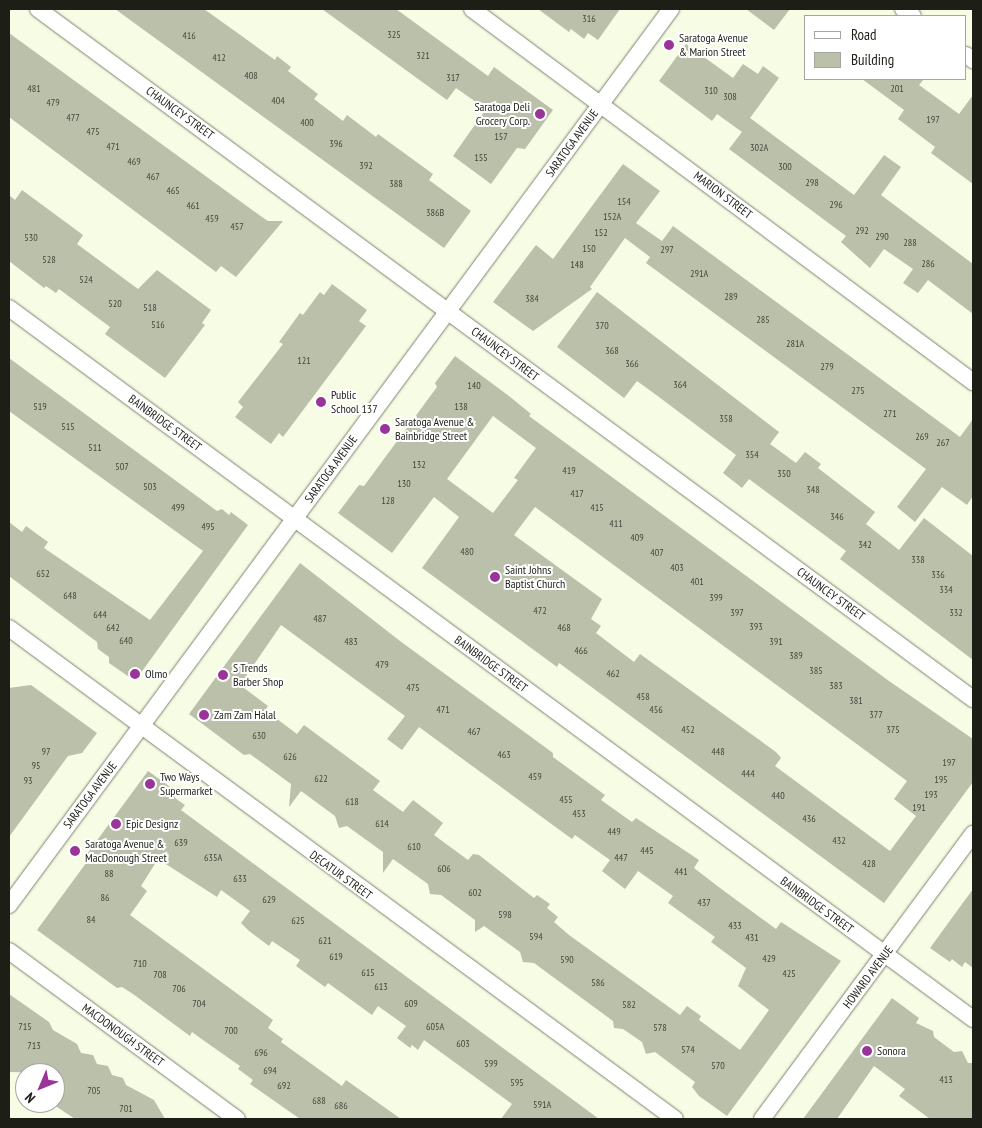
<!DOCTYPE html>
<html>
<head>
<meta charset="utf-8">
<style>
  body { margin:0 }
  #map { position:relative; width:982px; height:1128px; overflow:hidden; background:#f7fce5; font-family:"PT Sans Narrow",sans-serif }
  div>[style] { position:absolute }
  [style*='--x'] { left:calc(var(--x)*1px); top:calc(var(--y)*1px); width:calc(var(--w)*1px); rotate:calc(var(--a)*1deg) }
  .building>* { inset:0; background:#bbc0aa }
  .roads { filter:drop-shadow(0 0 1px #7d826e) drop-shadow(0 0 1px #7d826e) }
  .street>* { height:16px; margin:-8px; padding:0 8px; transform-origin:8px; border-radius:8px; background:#fff }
  .dots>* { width:14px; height:14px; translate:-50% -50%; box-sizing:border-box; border:2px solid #fff; border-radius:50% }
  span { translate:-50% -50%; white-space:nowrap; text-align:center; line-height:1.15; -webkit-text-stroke:4px #fff; paint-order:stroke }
  .number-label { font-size:10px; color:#44473c }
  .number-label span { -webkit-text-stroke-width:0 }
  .poi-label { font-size:12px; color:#1d1f17 }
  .left { translate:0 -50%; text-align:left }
  .right { translate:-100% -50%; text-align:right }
  .street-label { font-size:12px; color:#1d1f17 }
  .frame { position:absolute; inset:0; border:10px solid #1d1f17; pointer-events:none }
  .legend { position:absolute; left:804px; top:15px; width:162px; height:65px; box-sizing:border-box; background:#fff; border:1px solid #a5a5a2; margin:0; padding:6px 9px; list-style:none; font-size:15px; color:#1d1f17 }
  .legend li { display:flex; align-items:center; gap:10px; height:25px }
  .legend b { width:25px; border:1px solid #a5a5a2 }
  .north { position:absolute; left:15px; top:1063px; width:50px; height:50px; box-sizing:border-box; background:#fff; border:1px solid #a5a5a2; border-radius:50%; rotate:225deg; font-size:14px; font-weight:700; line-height:20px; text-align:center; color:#1d1f17 }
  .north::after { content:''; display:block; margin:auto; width:18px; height:22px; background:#993499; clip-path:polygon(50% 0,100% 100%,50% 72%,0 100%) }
</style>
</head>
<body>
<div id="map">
  <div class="building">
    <div style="clip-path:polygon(115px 9px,204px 9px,275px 60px,277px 56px,291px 67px,288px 71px,318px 94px,314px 99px,343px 121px,347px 115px,376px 137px,378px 134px,433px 174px,429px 180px,471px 211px,444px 248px)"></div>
    <div style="clip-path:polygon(322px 9px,396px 9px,488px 76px,494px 67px,553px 110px,525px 149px,517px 148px,491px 184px,453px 156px,486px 109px,456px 88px,447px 100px)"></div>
    <div style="clip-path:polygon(538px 9px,620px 9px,598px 40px,588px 33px,584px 39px,571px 29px,569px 32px)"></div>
    <div style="clip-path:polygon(746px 9px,790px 9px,774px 30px)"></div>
    <div style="clip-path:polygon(9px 33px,262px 217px,268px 221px,283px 221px,236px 277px,221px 266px,216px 272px,9px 117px)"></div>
    <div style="clip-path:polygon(686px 44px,733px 78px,743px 64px,758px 74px,763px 66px,779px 78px,750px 118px,854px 195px,884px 155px,901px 167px,881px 195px,973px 264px,973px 314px,928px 280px,918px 293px,903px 283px,913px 269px,884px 249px,870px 268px,841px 242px,846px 236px,729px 149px,742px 132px,717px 114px,712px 121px,659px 81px)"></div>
    <div style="clip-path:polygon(862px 79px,924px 79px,919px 85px,959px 114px,973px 95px,973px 184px,931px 153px,935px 147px,898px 119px,904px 110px)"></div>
    <div style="clip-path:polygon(623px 164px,660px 191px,636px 223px,662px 241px,673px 226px,960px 437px,973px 419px,973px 496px,967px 505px,942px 487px,915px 522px,897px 507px,926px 469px,646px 263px,650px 257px,625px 238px,590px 287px,592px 289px,533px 331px,493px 302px,536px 245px,553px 259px)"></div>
    <div style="clip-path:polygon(22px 190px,83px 235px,77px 244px,138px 289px,157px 270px,211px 310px,202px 323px,205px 325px,165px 378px,105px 334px,110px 327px,59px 289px,56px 293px,46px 286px,44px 288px,9px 261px,9px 195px,15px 200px)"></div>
    <div style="clip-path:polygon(332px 284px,367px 310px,359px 321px,366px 326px,283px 437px,279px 433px,271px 444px,235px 417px,243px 407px,238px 402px,283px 344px,279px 342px,300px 313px,303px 315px,320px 292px,324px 295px)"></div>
    <div style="clip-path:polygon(597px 292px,779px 432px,770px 444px,796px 463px,805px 452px,821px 464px,818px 468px,875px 512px,866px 524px,899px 550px,924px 518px,973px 556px,973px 660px,840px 559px,846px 551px,749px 479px,742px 488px,723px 473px,736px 455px,659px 397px,637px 381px,624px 398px,557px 347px)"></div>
    <div style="clip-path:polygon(evenodd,455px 356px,509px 396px,531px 414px,529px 416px,889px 681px,973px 739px,973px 782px,884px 903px,559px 663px,557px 667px,422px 568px,459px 517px,434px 497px,392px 553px,338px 513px,359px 485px,364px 486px,437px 387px,435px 383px,455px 356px,493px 416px,536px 448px,514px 478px,518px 480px,493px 513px,447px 479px,493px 416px,455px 356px,535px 507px,907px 781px,894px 799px,916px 816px,890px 851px,775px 766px,781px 758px,776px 752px,640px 654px,634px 662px,596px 633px,601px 626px,591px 619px,602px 599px,514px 535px,535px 507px)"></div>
    <div style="clip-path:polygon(9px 358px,217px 511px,222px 509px,229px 515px,231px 512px,248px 525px,135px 681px,109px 663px,109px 657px,98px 649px,97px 642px,9px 576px,9px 522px,22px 532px,26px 526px,48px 542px,44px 548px,150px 620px,203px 551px,9px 411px)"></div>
    <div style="clip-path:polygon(evenodd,300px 563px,400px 641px,553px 753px,553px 757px,605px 795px,601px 800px,632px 822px,636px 818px,699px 860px,694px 868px,724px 891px,776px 929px,781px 922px,841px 961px,727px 1116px,699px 1096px,692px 1087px,695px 1082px,655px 1052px,646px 1054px,642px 1042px,623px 1029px,614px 1028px,613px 1021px,534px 963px,523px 962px,520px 952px,484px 926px,475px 932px,475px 920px,441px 895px,430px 894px,428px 884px,393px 859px,383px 873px,383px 852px,347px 826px,339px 828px,335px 816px,301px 791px,289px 807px,291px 784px,250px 754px,244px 755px,189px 714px,300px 563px,281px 625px,405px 716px,387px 739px,402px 750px,419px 727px,572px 839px,575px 835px,610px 860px,602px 871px,625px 889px,638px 871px,673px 896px,668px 903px,715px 937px,711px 942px,746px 968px,738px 986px,769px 1010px,740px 1050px,699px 1020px,701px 1016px,687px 1006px,680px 1015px,569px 935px,554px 922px,558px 917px,547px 908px,550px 904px,537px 895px,534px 898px,479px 855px,473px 854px,468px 860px,434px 835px,443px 823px,413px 800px,403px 812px,373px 790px,380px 781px,304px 725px,297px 734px,265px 710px,268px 706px,240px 685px,281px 625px)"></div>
    <div style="clip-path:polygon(31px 685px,97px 733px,82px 753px,68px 756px,9px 837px,9px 688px)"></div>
    <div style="clip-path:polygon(148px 771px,173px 789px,175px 798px,185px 805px,181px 810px,599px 1119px,501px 1119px,512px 1104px,424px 1040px,418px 1050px,412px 1045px,410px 1048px,397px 1038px,406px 1026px,378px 1006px,372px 1015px,328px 983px,325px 987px,296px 966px,300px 960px,272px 941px,269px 946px,249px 931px,241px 923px,250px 911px,221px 890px,217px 897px,158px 859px,141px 886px,147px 891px,130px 915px,273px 1020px,268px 1028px,283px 1039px,281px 1042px,342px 1086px,346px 1080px,401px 1119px,300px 1119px,250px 1084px,253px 1080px,238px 1069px,240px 1066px,203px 1040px,192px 1032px,190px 1036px,133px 994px,122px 987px,117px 988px,37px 930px,89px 859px,87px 854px)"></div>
    <div style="clip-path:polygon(973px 889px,973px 968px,965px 962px,962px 967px,952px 959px,950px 962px,930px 948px)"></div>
    <div style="clip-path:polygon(9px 994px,49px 1022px,53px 1030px,77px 1044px,81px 1053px,93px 1055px,97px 1064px,108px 1066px,112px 1075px,123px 1078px,126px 1085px,154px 1100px,165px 1119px,75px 1119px,51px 1103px,55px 1103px,55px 1073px,9px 1072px)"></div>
    <div style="clip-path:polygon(892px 998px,919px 1018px,916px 1023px,933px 1031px,934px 1037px,954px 1052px,962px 1051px,968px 1063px,973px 1063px,973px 1119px,930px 1119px,899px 1096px,905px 1089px,874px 1066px,837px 1119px,803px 1119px)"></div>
  </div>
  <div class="roads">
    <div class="street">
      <div style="--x:38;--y:9;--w:1162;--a:36.43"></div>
      <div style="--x:472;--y:9;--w:625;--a:36.67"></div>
      <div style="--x:903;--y:9;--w:12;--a:35"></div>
      <div style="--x:966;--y:55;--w:9;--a:36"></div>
      <div style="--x:9;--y:308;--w:1198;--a:36.41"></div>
      <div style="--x:9;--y:628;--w:827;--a:36.4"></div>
      <div style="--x:9;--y:905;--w:1114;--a:-53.54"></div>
      <div style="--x:9;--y:951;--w:283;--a:36.4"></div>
      <div style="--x:762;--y:1119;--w:355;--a:-53.5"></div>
    </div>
  </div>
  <div class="dots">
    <div style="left:669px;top:45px;background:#993499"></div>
    <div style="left:540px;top:114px;background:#993499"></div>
    <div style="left:321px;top:402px;background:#993499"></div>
    <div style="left:385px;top:429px;background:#993499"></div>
    <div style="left:495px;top:577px;background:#993499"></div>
    <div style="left:135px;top:674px;background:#993499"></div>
    <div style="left:223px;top:675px;background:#993499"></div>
    <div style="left:204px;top:715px;background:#993499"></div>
    <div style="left:150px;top:784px;background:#993499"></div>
    <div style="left:116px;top:824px;background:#993499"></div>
    <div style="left:75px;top:851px;background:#993499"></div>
    <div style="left:867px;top:1051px;background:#993499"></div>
  </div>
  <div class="number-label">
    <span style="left:589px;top:19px">316</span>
    <span style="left:394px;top:35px">325</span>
    <span style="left:189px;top:36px">416</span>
    <span style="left:423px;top:56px">321</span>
    <span style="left:219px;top:58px">412</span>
    <span style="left:251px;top:76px">408</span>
    <span style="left:453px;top:78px">317</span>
    <span style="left:34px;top:89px">481</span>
    <span style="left:897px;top:89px">201</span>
    <span style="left:711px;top:91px">310</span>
    <span style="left:730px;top:97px">308</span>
    <span style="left:278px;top:101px">404</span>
    <span style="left:53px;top:103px">479</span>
    <span style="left:73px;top:118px">477</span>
    <span style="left:933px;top:120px">197</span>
    <span style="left:307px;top:123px">400</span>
    <span style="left:93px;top:132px">475</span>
    <span style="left:501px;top:137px">157</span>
    <span style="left:336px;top:144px">396</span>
    <span style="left:113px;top:147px">471</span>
    <span style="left:759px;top:148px">302A</span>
    <span style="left:481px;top:158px">155</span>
    <span style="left:134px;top:162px">469</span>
    <span style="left:366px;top:166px">392</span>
    <span style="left:785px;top:167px">300</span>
    <span style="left:153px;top:177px">467</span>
    <span style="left:812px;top:183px">298</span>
    <span style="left:396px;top:184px">388</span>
    <span style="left:173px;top:191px">465</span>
    <span style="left:624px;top:202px">154</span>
    <span style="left:836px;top:205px">296</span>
    <span style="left:193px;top:206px">461</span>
    <span style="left:435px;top:213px">386B</span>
    <span style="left:612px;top:217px">152A</span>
    <span style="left:212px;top:219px">459</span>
    <span style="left:237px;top:227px">457</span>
    <span style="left:862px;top:231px">292</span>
    <span style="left:601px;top:233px">152</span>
    <span style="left:882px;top:237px">290</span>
    <span style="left:31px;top:238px">530</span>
    <span style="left:910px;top:243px">288</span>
    <span style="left:589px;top:249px">150</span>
    <span style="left:667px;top:250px">297</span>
    <span style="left:49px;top:260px">528</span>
    <span style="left:928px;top:264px">286</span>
    <span style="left:577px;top:265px">148</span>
    <span style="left:699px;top:274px">291A</span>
    <span style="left:86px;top:280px">524</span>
    <span style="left:731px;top:297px">289</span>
    <span style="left:532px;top:299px">384</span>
    <span style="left:115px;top:304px">520</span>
    <span style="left:150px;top:308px">518</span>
    <span style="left:763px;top:320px">285</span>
    <span style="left:158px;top:325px">516</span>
    <span style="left:602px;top:326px">370</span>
    <span style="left:795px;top:344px">281A</span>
    <span style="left:612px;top:351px">368</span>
    <span style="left:304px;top:361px">121</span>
    <span style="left:632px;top:364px">366</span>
    <span style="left:827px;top:367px">279</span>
    <span style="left:680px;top:385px">364</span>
    <span style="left:474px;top:386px">140</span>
    <span style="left:858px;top:391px">275</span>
    <span style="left:40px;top:407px">519</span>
    <span style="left:461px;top:407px">138</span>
    <span style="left:890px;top:414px">271</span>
    <span style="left:726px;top:419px">358</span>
    <span style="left:68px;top:427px">515</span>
    <span style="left:922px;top:437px">269</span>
    <span style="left:943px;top:443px">267</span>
    <span style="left:95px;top:448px">511</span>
    <span style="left:752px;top:455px">354</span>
    <span style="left:419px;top:465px">132</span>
    <span style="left:122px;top:467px">507</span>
    <span style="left:569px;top:471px">419</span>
    <span style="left:784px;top:474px">350</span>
    <span style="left:404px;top:484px">130</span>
    <span style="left:150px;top:487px">503</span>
    <span style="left:813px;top:490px">348</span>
    <span style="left:577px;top:494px">417</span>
    <span style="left:388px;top:501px">128</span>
    <span style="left:178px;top:508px">499</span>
    <span style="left:597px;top:508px">415</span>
    <span style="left:837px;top:517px">346</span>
    <span style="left:616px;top:524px">411</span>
    <span style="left:208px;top:527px">495</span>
    <span style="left:637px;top:538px">409</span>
    <span style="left:865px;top:545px">342</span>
    <span style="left:467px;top:552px">480</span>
    <span style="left:657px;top:553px">407</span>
    <span style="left:918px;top:560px">338</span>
    <span style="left:677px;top:568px">403</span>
    <span style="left:43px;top:574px">652</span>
    <span style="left:938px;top:575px">336</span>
    <span style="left:697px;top:582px">401</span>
    <span style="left:946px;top:590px">334</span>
    <span style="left:70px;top:596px">648</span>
    <span style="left:716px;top:598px">399</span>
    <span style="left:540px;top:611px">472</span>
    <span style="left:737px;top:613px">397</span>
    <span style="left:956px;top:613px">332</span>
    <span style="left:100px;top:615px">644</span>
    <span style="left:320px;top:619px">487</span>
    <span style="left:756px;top:627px">393</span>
    <span style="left:113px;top:628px">642</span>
    <span style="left:564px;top:628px">468</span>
    <span style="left:126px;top:641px">640</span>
    <span style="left:351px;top:642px">483</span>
    <span style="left:776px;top:642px">391</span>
    <span style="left:581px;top:651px">466</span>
    <span style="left:796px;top:656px">389</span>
    <span style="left:382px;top:665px">479</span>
    <span style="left:816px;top:671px">385</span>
    <span style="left:613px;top:674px">462</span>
    <span style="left:836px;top:686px">383</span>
    <span style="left:413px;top:688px">475</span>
    <span style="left:643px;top:697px">458</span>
    <span style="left:856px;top:701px">381</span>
    <span style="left:443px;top:710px">471</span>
    <span style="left:656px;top:710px">456</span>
    <span style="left:876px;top:715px">377</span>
    <span style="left:688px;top:730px">452</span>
    <span style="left:893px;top:730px">375</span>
    <span style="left:474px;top:732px">467</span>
    <span style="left:259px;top:736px">630</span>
    <span style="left:46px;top:752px">97</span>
    <span style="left:718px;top:752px">448</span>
    <span style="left:504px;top:755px">463</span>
    <span style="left:290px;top:757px">626</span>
    <span style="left:949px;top:763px">197</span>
    <span style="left:36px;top:766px">95</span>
    <span style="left:748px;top:774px">444</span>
    <span style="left:535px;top:777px">459</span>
    <span style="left:321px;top:779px">622</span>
    <span style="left:941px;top:780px">195</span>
    <span style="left:28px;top:781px">93</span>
    <span style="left:931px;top:795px">193</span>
    <span style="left:778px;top:796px">440</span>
    <span style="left:566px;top:800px">455</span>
    <span style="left:352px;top:802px">618</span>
    <span style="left:919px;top:808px">191</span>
    <span style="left:579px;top:814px">453</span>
    <span style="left:809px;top:819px">436</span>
    <span style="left:382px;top:824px">614</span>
    <span style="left:614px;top:832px">449</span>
    <span style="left:839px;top:841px">432</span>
    <span style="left:181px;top:843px">639</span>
    <span style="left:414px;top:847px">610</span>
    <span style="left:647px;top:851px">445</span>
    <span style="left:213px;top:858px">635A</span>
    <span style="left:621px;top:858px">447</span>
    <span style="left:869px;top:864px">428</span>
    <span style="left:444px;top:869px">606</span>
    <span style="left:681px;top:872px">441</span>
    <span style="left:109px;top:874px">88</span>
    <span style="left:240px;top:879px">633</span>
    <span style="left:475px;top:893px">602</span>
    <span style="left:105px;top:898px">86</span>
    <span style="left:269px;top:900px">629</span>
    <span style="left:704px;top:903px">437</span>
    <span style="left:505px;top:915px">598</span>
    <span style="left:91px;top:920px">84</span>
    <span style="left:298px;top:921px">625</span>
    <span style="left:735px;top:926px">433</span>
    <span style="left:536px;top:937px">594</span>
    <span style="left:752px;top:938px">431</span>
    <span style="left:325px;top:941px">621</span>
    <span style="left:336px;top:957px">619</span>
    <span style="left:769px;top:959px">429</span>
    <span style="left:567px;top:960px">590</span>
    <span style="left:140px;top:964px">710</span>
    <span style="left:368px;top:973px">615</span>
    <span style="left:789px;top:974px">425</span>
    <span style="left:160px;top:975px">708</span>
    <span style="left:598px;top:983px">586</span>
    <span style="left:381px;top:987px">613</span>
    <span style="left:179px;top:989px">706</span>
    <span style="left:199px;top:1004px">704</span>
    <span style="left:411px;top:1004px">609</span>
    <span style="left:629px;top:1005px">582</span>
    <span style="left:25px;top:1027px">715</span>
    <span style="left:435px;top:1027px">605A</span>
    <span style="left:660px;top:1028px">578</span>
    <span style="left:231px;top:1031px">700</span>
    <span style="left:463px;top:1044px">603</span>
    <span style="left:34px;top:1046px">713</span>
    <span style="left:688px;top:1050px">574</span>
    <span style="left:261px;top:1053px">696</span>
    <span style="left:491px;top:1064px">599</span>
    <span style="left:718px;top:1066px">570</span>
    <span style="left:270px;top:1071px">694</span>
    <span style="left:946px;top:1080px">413</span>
    <span style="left:517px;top:1083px">595</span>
    <span style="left:284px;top:1086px">692</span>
    <span style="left:94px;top:1091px">705</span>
    <span style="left:319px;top:1101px">688</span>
    <span style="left:542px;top:1105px">591A</span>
    <span style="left:341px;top:1106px">686</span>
    <span style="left:126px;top:1109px">701</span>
  </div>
  <div class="poi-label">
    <span class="left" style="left:679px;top:45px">Saratoga Avenue<br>&amp; Marion Street</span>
    <span class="right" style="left:530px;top:114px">Saratoga Deli<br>Grocery Corp.</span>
    <span class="left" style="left:331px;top:402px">Public<br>School 137</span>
    <span class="left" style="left:395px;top:429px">Saratoga Avenue &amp;<br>Bainbridge Street</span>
    <span class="left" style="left:505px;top:577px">Saint Johns<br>Baptist Church</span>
    <span class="left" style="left:233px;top:675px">S Trends<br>Barber Shop</span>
    <span class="left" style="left:145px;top:674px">Olmo</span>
    <span class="left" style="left:214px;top:715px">Zam Zam Halal</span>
    <span class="left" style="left:160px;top:784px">Two Ways<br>Supermarket</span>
    <span class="left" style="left:126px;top:824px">Epic Designz</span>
    <span class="left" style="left:85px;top:851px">Saratoga Avenue &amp;<br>MacDonough Street</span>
    <span class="left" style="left:877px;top:1051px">Sonora</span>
  </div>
  <div class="street-label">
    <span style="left:180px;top:113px;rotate:36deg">CHAUNCEY STREET</span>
    <span style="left:572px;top:143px;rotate:-54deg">SARATOGA AVENUE</span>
    <span style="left:723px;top:195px;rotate:37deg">MARION STREET</span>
    <span style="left:505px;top:354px;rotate:37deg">CHAUNCEY STREET</span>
    <span style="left:165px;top:423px;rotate:36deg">BAINBRIDGE STREET</span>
    <span style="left:331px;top:469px;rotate:-54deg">SARATOGA AVENUE</span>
    <span style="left:831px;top:594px;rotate:36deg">CHAUNCEY STREET</span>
    <span style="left:491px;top:664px;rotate:36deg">BAINBRIDGE STREET</span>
    <span style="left:90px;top:795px;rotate:-53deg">SARATOGA AVENUE</span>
    <span style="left:341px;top:875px;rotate:36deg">DECATUR STREET</span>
    <span style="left:817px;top:905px;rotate:36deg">BAINBRIDGE STREET</span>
    <span style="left:868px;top:977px;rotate:-53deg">HOWARD AVENUE</span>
    <span style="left:123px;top:1035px;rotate:36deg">MACDONOUGH STREET</span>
  </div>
  <div class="frame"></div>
  <ul class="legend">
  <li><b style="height:6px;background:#fff"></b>Road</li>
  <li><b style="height:14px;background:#bbc0aa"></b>Building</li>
  </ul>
  <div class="north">N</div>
</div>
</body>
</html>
